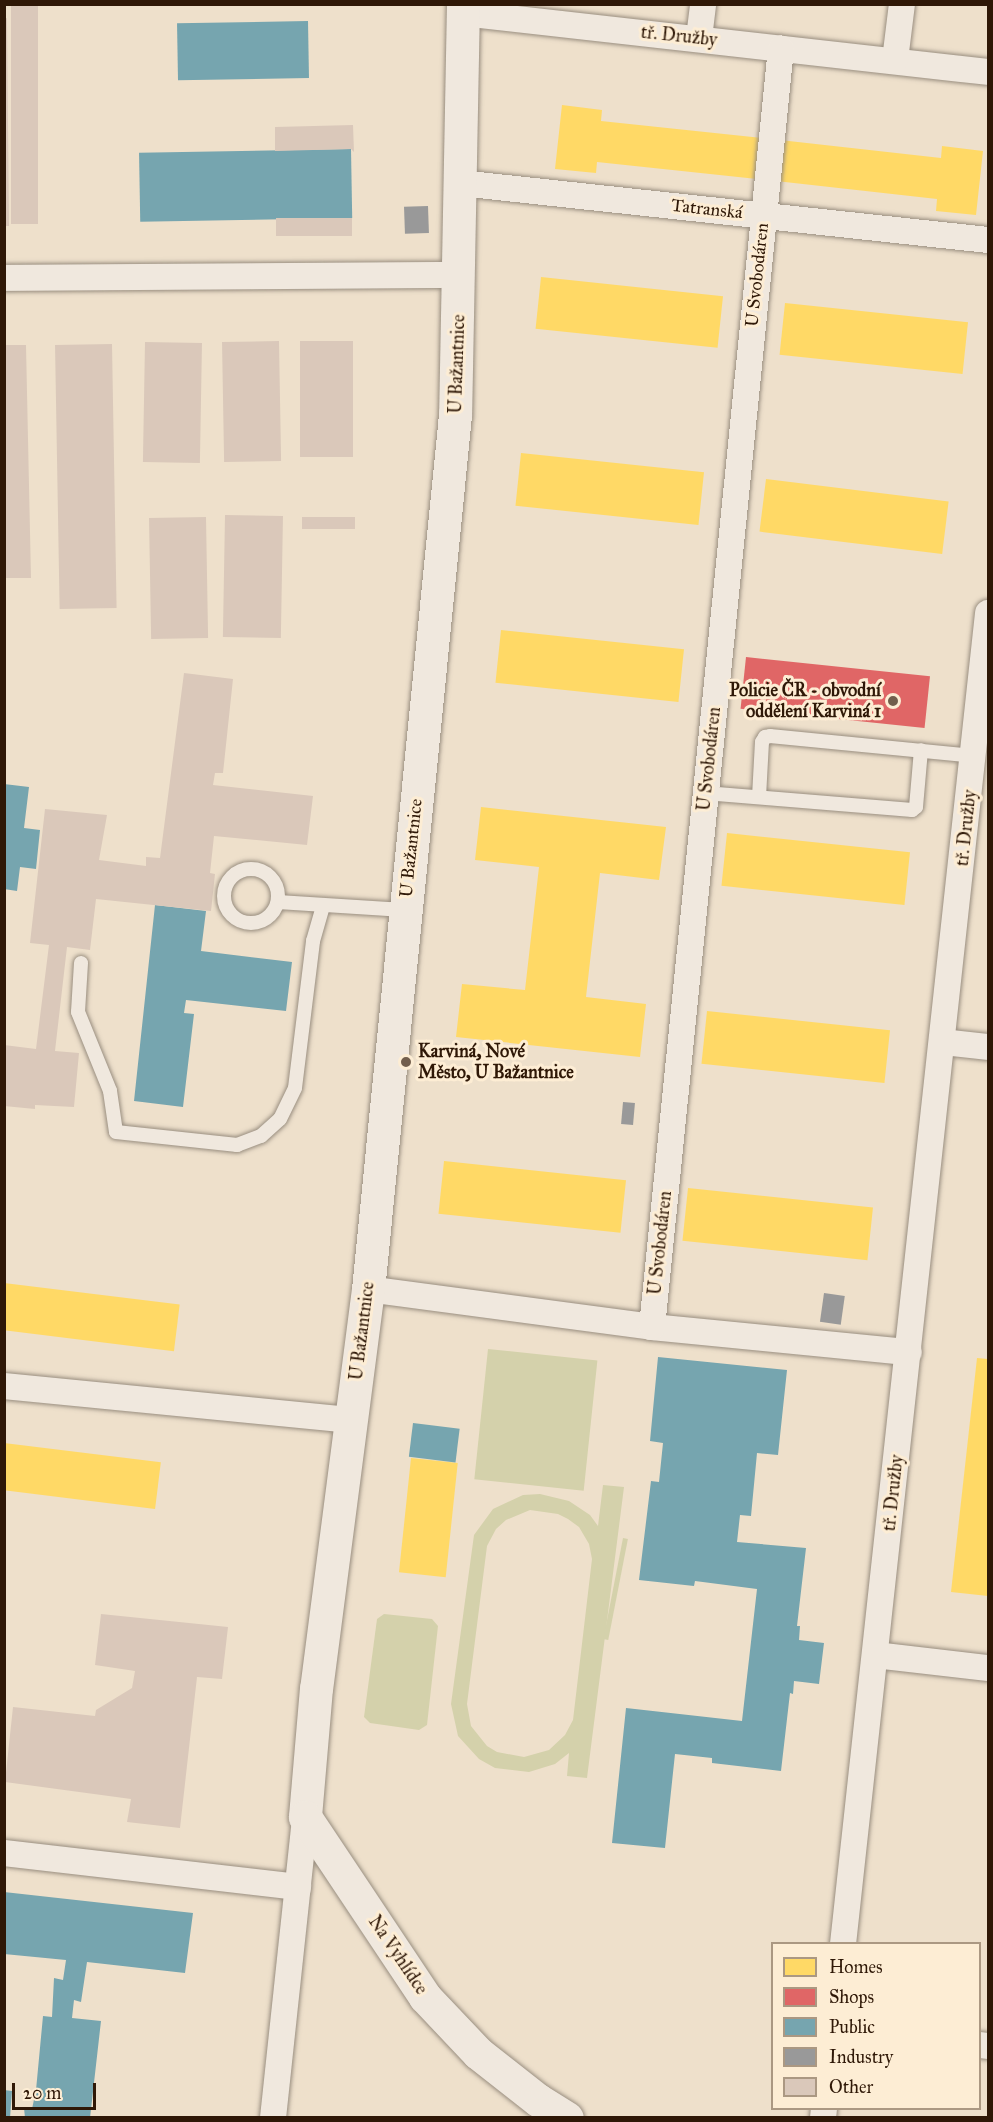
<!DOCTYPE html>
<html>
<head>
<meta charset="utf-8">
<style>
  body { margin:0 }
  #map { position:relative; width:993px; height:2122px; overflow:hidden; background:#eee0cb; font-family:"IM FELL Great Primer",serif }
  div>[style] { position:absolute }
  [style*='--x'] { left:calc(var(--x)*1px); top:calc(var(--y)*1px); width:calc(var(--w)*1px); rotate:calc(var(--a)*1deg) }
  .green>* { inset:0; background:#d4d1ab; transform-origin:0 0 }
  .homes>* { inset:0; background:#ffd966; transform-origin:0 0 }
  .shops>* { inset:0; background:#e06666; transform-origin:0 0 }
  .public>* { inset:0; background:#76a5af; transform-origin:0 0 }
  .industry>* { inset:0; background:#999; transform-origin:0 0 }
  .building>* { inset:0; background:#dac8ba; transform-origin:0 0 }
  .roads { filter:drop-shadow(0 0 2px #998e80) drop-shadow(0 0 2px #998e80) }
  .lane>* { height:14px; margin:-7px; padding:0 7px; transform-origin:7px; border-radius:7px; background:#f0e8de }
  .lane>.ring { margin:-7px; padding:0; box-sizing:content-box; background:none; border:14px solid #f0e8de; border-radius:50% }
  .street>* { height:26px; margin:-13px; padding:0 13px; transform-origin:13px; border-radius:13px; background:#f0e8de }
  .secondary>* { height:33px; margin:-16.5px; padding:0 16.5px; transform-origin:16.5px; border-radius:16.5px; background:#f0e8de }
  .dots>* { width:16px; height:16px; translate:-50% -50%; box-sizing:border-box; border:3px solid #fdedd4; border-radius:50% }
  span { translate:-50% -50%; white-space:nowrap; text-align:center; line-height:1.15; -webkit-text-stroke:6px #fdedd4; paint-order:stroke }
  .street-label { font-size:18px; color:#2f1807 }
  .poi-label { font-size:18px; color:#2f1807; font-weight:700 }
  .right { translate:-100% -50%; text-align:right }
  .left { translate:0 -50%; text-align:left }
  .frame { position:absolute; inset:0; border:6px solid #2f1807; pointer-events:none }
  .legend { position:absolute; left:771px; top:1942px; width:210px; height:168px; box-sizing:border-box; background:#fdedd4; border:2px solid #ab9882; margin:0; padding:8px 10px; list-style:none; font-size:18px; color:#2f1807 }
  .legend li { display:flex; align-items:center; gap:12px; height:30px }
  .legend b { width:30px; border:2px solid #ab9882 }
  .scale { position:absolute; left:12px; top:2083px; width:84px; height:27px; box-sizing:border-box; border:3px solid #2f1807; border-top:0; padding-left:8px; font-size:18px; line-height:21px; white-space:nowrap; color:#2f1807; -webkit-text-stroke:4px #fdedd4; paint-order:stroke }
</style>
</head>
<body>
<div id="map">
  <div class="green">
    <div style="left:488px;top:1349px;width:110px;height:131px;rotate:6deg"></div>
    <div style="clip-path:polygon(evenodd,603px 1485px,624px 1487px,587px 1778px,567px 1776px,569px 1753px,555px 1764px,529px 1772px,495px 1768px,479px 1759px,458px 1736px,451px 1704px,474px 1535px,493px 1509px,523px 1495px,540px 1494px,569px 1501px,590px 1515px,598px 1526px,603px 1485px,530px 1510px,558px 1514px,568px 1519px,579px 1527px,589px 1544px,592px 1559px,573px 1720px,565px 1735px,549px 1750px,524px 1757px,497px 1752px,487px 1746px,471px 1726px,467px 1704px,487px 1546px,496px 1529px,506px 1520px,530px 1510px)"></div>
    <div style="left:623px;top:1538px;width:5px;height:103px;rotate:11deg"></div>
    <div style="clip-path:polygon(384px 1614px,432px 1619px,438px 1626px,427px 1725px,419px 1730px,370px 1723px,364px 1717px,377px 1619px)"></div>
  </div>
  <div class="homes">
    <div style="clip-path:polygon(562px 105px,602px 110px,601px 121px,762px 138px,941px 158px,942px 146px,983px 151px,976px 215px,936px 211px,937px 199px,776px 181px,597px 162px,596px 173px,555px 169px)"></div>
    <div style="left:541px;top:277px;width:183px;height:52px;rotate:6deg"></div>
    <div style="left:785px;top:303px;width:184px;height:52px;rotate:6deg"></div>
    <div style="left:521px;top:453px;width:184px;height:53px;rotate:6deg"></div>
    <div style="left:766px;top:479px;width:184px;height:53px;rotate:7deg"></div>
    <div style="left:501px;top:630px;width:184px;height:53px;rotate:6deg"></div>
    <div style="clip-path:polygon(481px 807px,666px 827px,659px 880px,600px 873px,586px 997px,646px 1004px,640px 1057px,456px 1037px,462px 984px,525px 990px,539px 867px,475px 860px)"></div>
    <div style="left:727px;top:833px;width:184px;height:53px;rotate:6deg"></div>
    <div style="left:707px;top:1011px;width:184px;height:53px;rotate:6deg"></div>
    <div style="left:444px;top:1161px;width:183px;height:53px;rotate:6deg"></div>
    <div style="left:688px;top:1188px;width:186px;height:53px;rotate:6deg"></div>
    <div style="left:4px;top:1283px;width:177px;height:47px;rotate:7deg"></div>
    <div style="clip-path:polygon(977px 1358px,988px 1359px,988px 1596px,951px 1592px)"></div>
    <div style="left:4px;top:1443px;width:158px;height:47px;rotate:7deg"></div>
    <div style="left:411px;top:1458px;width:47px;height:115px;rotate:6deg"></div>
  </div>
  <div class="shops">
    <div style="left:746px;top:657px;width:185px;height:52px;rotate:6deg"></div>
  </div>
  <div class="public">
    <div style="left:308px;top:21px;width:57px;height:131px;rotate:89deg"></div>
    <div style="left:351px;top:149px;width:69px;height:212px;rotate:89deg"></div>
    <div style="clip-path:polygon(4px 784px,29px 787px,24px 828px,40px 830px,36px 869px,20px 867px,17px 891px,4px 889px)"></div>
    <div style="clip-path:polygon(155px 905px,206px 911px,201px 951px,292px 962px,286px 1011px,186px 1000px,184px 1013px,194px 1014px,183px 1107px,134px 1101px)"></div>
    <div style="clip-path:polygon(658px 1357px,787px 1370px,778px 1455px,757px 1453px,751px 1516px,740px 1515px,737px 1542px,806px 1548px,797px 1626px,800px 1626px,799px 1640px,824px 1643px,819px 1684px,794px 1681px,793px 1694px,790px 1693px,781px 1771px,712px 1763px,712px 1758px,675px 1754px,665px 1848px,612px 1843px,626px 1708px,742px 1721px,757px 1589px,695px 1581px,694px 1586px,639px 1580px,651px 1481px,659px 1482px,663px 1443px,650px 1441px)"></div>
    <div style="left:413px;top:1423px;width:47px;height:34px;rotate:7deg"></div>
    <div style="clip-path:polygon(4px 1892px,193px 1913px,185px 1973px,87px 1962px,81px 2002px,74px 2000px,72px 2018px,101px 2021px,90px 2118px,25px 2118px,24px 2108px,32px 2109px,36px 2090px,43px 2016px,52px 2017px,54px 1978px,63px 1980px,66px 1960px,4px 1954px)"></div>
    <div style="clip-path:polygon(4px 2090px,12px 2091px,10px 2118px,4px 2118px)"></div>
  </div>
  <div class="industry">
    <div style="left:428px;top:206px;width:27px;height:24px;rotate:88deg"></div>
    <div style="left:623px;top:1102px;width:12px;height:22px;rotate:5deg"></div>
    <div style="left:824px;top:1293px;width:21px;height:29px;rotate:8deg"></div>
  </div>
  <div class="building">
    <div style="left:11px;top:4px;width:27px;height:220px"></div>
    <div style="clip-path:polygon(7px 18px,9px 226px,4px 226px,4px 19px)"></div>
    <div style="clip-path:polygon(353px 125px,354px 152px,351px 149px,275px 151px,275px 127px)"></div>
    <div style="left:352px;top:218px;width:18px;height:76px;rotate:90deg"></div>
    <div style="left:279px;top:341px;width:120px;height:57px;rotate:89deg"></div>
    <div style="left:353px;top:341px;width:116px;height:53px;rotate:90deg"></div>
    <div style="left:145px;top:342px;width:57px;height:120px;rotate:1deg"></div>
    <div style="left:112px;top:344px;width:264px;height:57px;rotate:89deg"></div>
    <div style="clip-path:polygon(4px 345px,26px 345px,31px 578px,4px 578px)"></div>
    <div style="left:225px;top:515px;width:58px;height:122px;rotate:1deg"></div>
    <div style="left:206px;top:517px;width:121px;height:57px;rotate:89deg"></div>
    <div style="left:355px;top:517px;width:12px;height:53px;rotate:90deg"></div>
    <div style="clip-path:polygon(184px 673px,233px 679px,223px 773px,215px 773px,213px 785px,313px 796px,307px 845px,214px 836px,210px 873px,215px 874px,211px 911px,96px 899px,90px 950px,67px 947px,55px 1051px,79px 1053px,74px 1107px,35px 1105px,35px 1109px,4px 1106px,4px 1045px,36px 1049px,49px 945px,30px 943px,45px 809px,107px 815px,99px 860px,146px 866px,146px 857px,160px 858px)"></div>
    <div style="clip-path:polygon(101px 1614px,228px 1627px,222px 1679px,197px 1677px,180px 1828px,127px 1822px,131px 1799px,5px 1782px,13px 1707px,95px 1716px,96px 1710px,132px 1688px,135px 1671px,95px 1665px)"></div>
  </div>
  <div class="roads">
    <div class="lane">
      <div style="--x:705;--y:793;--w:208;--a:4.7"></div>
      <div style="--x:912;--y:810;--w:5;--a:-37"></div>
      <div style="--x:916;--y:807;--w:57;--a:-85"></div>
      <div style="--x:759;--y:797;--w:55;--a:-86.9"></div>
      <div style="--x:762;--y:742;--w:6;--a:-59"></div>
      <div style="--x:765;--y:737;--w:5;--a:-11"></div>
      <div style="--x:770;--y:736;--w:204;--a:5.6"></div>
      <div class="ring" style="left:224px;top:869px;width:40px;height:40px"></div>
      <div style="--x:278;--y:902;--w:126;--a:3.6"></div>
      <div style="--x:81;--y:963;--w:49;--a:93.5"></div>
      <div style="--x:78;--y:1012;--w:85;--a:67.9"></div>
      <div style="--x:110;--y:1091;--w:41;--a:81.7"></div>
      <div style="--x:116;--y:1132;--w:122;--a:6.1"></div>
      <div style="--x:237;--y:1145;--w:26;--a:-21"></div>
      <div style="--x:261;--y:1136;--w:25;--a:-42"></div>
      <div style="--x:280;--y:1119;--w:34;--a:-64"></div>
      <div style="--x:295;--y:1088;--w:148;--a:-83"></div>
      <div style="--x:313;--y:941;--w:36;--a:-74"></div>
    </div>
    <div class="street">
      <div style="--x:463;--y:13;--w:528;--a:6.41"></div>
      <div style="--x:699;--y:38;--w:34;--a:-83"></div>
      <div style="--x:895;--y:60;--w:56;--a:-82.9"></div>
      <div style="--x:460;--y:183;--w:531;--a:6.16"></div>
      <div style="--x:4;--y:278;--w:456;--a:-0.4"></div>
      <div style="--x:943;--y:1042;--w:45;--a:6.3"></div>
      <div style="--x:368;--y:1289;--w:287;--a:7.6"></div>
      <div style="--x:652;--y:1327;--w:258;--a:5.6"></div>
      <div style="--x:652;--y:1327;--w:1285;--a:-84.24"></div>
      <div style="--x:4;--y:1386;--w:349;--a:5.6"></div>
      <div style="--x:875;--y:1655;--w:114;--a:6.6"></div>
      <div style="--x:4;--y:1853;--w:296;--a:6.6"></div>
      <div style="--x:843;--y:1944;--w:1339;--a:-83.78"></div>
      <div style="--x:980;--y:2045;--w:8;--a:7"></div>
      <div style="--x:273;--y:2118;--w:303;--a:-83.9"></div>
      <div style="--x:823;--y:2118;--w:10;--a:-84"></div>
    </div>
    <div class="secondary">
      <div style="--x:463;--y:4;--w:411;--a:91.1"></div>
      <div style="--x:455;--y:415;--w:878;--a:95.68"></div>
      <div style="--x:368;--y:1289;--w:402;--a:97.4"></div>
      <div style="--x:316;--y:1688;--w:129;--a:94.9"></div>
      <div style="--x:305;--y:1817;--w:216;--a:56.3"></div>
      <div style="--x:425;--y:1997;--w:77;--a:46.6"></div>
      <div style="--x:478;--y:2053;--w:76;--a:38.1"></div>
      <div style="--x:538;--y:2100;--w:34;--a:32"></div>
    </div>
  </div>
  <div class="dots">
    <div style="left:893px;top:701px;background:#725e4c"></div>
    <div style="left:406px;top:1062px;background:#725e4c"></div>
  </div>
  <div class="street-label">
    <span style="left:679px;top:36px;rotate:6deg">tř. Družby</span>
    <span style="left:707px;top:209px;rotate:6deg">Tatranská</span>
    <span style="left:757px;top:275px;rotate:-84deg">U Svobodáren</span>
    <span style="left:457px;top:364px;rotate:-88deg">U Bažantnice</span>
    <span style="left:709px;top:759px;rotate:-84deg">U Svobodáren</span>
    <span style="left:966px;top:828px;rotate:-84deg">tř. Družby</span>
    <span style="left:411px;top:848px;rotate:-84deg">U Bažantnice</span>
    <span style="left:660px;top:1243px;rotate:-84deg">U Svobodáren</span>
    <span style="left:362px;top:1331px;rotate:-83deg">U Bažantnice</span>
    <span style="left:893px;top:1493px;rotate:-84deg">tř. Družby</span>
    <span style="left:398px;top:1955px;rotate:56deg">Na Vyhlídce</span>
  </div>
  <div class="poi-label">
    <span class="right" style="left:881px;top:701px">Policie ČR - obvodní<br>oddělení Karviná 1</span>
    <span class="left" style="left:418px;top:1062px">Karviná, Nové<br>Město, U Bažantnice</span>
  </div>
  <div class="frame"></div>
  <ul class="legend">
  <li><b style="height:16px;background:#ffd966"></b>Homes</li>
  <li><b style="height:16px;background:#e06666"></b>Shops</li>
  <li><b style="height:16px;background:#76a5af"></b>Public</li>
  <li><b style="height:16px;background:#999"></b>Industry</li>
  <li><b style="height:16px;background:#dac8ba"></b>Other</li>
  </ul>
  <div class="scale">20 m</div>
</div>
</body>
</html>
